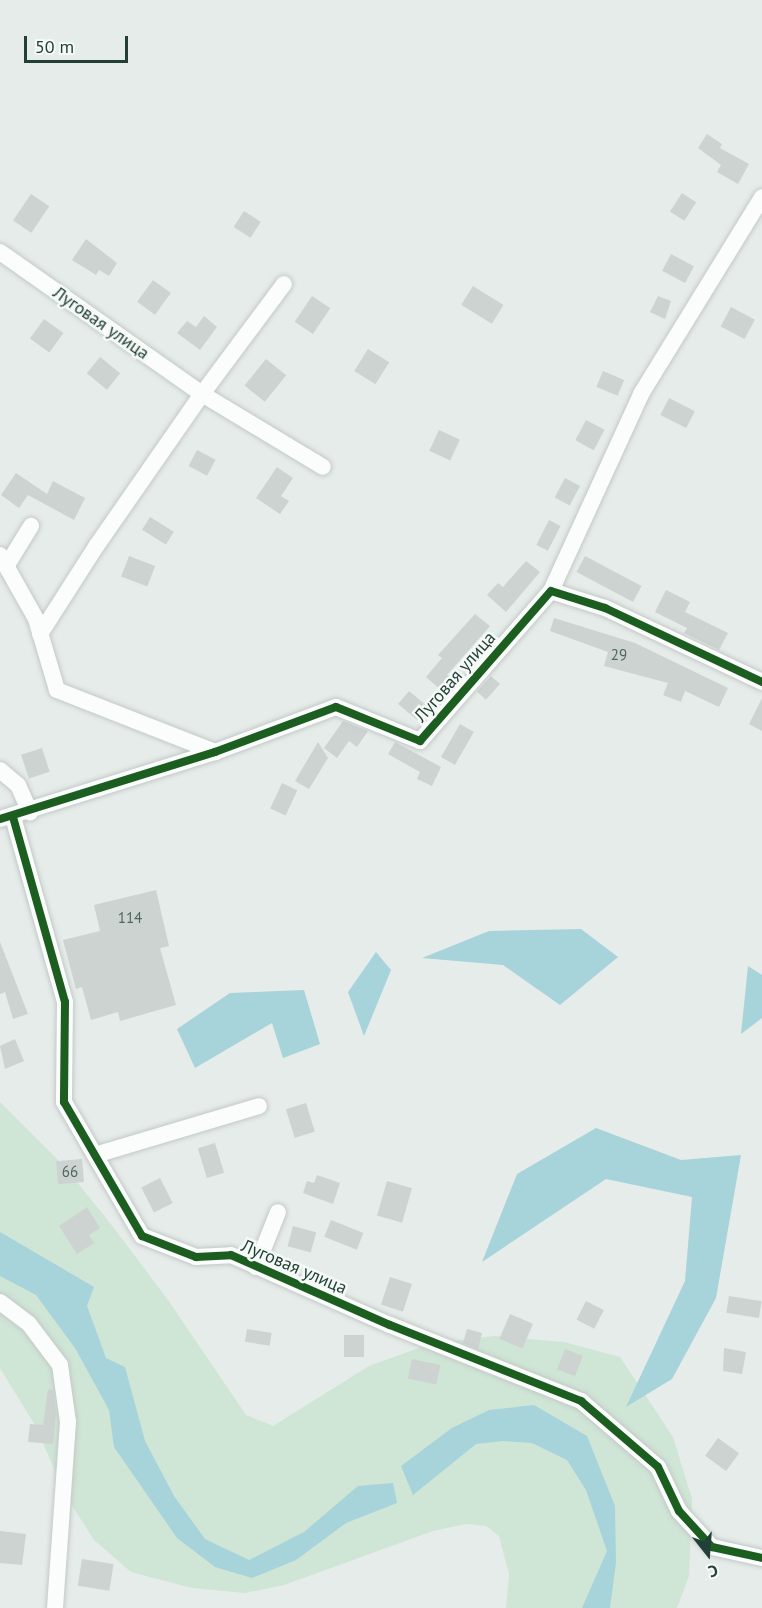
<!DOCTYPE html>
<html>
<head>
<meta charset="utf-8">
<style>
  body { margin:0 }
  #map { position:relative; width:762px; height:1608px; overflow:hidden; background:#e6ece9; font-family:"PT Sans",sans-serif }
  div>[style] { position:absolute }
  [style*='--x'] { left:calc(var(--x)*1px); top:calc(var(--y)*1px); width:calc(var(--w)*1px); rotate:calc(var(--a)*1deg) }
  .green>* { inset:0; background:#cfe5d6 }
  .water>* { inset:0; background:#a7d3da }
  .building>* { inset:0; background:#cdd3d0; transform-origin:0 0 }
  .roads { filter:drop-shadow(0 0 2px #c3c9c6) drop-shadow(0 0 2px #c3c9c6) }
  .minor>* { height:16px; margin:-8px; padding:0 8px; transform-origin:8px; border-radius:8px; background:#fbfcfc }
  .cycleway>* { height:8px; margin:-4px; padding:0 4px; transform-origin:4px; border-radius:4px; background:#1b5e20 }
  span { translate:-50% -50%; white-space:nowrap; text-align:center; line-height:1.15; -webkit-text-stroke:5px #f5faf7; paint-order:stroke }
  .number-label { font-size:15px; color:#4e665f }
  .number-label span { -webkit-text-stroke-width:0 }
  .street-label { font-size:18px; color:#234038 }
  .north { position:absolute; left:678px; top:1524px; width:60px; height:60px; -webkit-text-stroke:4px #f5faf7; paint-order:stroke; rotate:163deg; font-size:16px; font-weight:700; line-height:24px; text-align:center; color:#234038 }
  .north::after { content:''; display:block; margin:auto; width:21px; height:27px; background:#234038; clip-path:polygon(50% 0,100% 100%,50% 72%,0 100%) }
  .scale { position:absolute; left:24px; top:36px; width:104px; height:27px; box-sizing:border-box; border:3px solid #234038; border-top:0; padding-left:8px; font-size:18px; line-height:21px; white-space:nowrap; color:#234038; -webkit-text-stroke:4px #f5faf7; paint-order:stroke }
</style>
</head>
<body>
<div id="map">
  <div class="green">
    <div style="clip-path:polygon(0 1102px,65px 1167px,117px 1232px,168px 1300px,246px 1415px,273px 1426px,369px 1366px,430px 1344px,494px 1336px,564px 1342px,620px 1357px,673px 1437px,692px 1499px,689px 1576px,677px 1608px,506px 1608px,509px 1574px,499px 1536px,486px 1526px,466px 1524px,433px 1531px,284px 1585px,245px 1593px,192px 1588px,131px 1572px,94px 1540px,66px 1496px,35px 1425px,0 1368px)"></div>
  </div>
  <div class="water">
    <div style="clip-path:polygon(581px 929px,618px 957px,560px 1005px,503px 965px,422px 958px,489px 931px)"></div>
    <div style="clip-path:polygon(376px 952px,391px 970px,364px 1036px,348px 992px)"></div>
    <div style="clip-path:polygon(748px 966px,762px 975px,762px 1018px,741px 1034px)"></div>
    <div style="clip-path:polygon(304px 990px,320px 1044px,283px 1058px,272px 1023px,195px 1068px,177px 1029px,230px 993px)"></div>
    <div style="clip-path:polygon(596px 1128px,681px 1160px,741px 1155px,716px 1298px,672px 1379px,626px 1407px,685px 1281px,692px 1197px,606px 1179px,482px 1262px,517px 1174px)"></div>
    <div style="clip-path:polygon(0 1232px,94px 1287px,87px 1306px,106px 1358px,125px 1367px,145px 1441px,174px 1496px,205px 1539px,249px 1560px,304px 1532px,358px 1486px,393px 1483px,397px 1503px,346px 1523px,296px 1560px,252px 1578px,215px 1567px,177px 1538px,114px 1447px,109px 1410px,75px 1348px,36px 1295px,0 1276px)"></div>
    <div style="clip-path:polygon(534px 1405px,587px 1436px,615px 1506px,616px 1562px,610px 1608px,582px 1608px,607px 1551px,586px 1490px,567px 1460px,532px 1443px,503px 1441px,476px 1444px,413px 1495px,401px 1466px,452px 1428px,489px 1410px)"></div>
  </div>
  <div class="building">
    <div style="clip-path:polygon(707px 134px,722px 144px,720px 148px,749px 164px,738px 184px,717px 172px,721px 165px,698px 148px)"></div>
    <div style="left:682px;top:193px;width:17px;height:22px;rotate:33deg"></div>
    <div style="left:31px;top:194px;width:22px;height:32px;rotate:34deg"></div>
    <div style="left:244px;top:211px;width:20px;height:19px;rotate:33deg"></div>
    <div style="clip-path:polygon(86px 239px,117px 263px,109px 276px,99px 270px,96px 275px,72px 260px)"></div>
    <div style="left:671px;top:254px;width:26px;height:19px;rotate:28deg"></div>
    <div style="left:153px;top:280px;width:22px;height:27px;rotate:36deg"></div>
    <div style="left:473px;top:286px;width:36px;height:22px;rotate:32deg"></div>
    <div style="left:312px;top:296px;width:22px;height:31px;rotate:34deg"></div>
    <div style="clip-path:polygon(658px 296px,671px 301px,665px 319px,650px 312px)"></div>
    <div style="left:731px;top:307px;width:27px;height:22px;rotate:28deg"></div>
    <div style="clip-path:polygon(204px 316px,217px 327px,200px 350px,177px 333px,187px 321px,196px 327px)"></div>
    <div style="left:44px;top:319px;width:24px;height:24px;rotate:36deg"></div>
    <div style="left:368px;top:349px;width:25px;height:26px;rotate:32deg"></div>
    <div style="left:100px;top:357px;width:26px;height:21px;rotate:39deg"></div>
    <div style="left:266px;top:359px;width:26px;height:34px;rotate:39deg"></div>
    <div style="left:603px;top:371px;width:23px;height:17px;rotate:23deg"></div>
    <div style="left:669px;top:398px;width:29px;height:19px;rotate:27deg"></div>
    <div style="left:586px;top:420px;width:21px;height:23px;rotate:28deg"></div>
    <div style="left:439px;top:430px;width:23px;height:23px;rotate:25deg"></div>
    <div style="left:197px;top:450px;width:21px;height:18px;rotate:28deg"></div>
    <div style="clip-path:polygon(277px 467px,293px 478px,281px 496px,289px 501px,280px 514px,256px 498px)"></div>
    <div style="clip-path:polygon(16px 473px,47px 494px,53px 481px,85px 498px,74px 520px,28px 495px,19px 508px,1px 495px)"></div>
    <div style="left:565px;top:478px;width:17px;height:22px;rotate:28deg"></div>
    <div style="left:150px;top:517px;width:28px;height:15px;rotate:32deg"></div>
    <div style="left:549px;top:520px;width:13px;height:28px;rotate:27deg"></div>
    <div style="left:129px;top:556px;width:28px;height:22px;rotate:21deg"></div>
    <div style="left:585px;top:556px;width:64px;height:18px;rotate:28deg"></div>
    <div style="clip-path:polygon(526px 561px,540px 572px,506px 612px,487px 595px,498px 583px,503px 587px)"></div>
    <div style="clip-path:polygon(666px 590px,690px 602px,685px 612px,728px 633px,719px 650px,684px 633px,687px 628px,655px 612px)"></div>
    <div style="clip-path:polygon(475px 614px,490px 626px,447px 675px,451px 678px,441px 690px,426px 677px,442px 658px,438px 655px)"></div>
    <div style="clip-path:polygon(554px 618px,635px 643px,728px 688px,719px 707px,685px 691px,681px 702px,663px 695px,668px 683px,604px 666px,608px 652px,550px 631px)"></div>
    <div style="left:491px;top:676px;width:12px;height:21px;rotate:42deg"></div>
    <div style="left:409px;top:691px;width:25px;height:17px;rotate:40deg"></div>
    <div style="clip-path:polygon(762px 698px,762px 731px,749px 724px)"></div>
    <div style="clip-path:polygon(343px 721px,368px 731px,357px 747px,349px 741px,337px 758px,324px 748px)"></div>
    <div style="left:460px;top:724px;width:16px;height:38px;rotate:30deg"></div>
    <div style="clip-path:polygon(318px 742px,328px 758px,309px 789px,295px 781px)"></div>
    <div style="clip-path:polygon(395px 742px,441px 767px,432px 786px,417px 779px,420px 772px,388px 754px)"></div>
    <div style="left:42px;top:748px;width:25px;height:22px;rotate:72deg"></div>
    <div style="left:282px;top:783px;width:17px;height:28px;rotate:25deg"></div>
    <div style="clip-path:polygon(156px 890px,169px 946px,160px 948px,176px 1005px,120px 1021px,118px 1012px,91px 1020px,82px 987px,76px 989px,63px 940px,100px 931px,94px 905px)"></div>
    <div style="clip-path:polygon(0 942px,28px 1014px,13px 1019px,5px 992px,0 994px)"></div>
    <div style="clip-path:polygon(15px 1039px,24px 1061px,5px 1069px,0 1046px)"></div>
    <div style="left:306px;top:1103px;width:30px;height:21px;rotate:73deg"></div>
    <div style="left:215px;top:1143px;width:31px;height:18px;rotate:73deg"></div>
    <div style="left:82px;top:1159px;width:23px;height:26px;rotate:85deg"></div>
    <div style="clip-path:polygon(317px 1175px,340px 1183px,333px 1204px,303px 1193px,307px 1181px,314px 1183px)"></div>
    <div style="left:160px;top:1178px;width:28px;height:21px;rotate:63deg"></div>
    <div style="left:387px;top:1181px;width:26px;height:36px;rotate:16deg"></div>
    <div style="clip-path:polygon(87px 1207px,100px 1228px,89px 1235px,94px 1243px,77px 1254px,59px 1226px)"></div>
    <div style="left:331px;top:1220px;width:35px;height:18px;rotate:22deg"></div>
    <div style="left:293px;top:1226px;width:24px;height:21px;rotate:15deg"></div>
    <div style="left:390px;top:1277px;width:23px;height:29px;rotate:18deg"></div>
    <div style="left:729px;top:1296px;width:33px;height:17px;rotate:9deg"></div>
    <div style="left:586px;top:1301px;width:20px;height:21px;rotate:27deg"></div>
    <div style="left:510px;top:1314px;width:25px;height:27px;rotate:23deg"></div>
    <div style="left:247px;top:1329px;width:25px;height:13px;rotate:9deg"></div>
    <div style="clip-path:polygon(467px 1329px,482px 1333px,478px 1349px,463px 1343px)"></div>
    <div style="left:344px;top:1335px;width:20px;height:22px"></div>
    <div style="clip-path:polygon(724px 1348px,746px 1352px,742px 1374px,723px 1371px)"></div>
    <div style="left:565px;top:1349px;width:19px;height:22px;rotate:21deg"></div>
    <div style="left:412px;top:1359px;width:29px;height:20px;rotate:12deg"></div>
    <div style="clip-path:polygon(48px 1389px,53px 1390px,56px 1414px,53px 1444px,28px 1442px,30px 1424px,43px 1425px)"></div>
    <div style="left:718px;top:1438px;width:26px;height:22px;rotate:36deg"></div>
    <div style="clip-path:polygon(0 1531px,26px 1534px,22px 1565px,0 1563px)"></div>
    <div style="left:82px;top:1559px;width:32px;height:27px;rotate:9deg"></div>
  </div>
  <div class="roads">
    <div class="minor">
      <div style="--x:0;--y:252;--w:247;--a:35.1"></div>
      <div style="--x:202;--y:394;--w:141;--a:31.1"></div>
      <div style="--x:0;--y:555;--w:73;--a:60.6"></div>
      <div style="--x:36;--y:619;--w:74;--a:73.5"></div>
      <div style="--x:57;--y:690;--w:170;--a:21.4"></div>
      <div style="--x:7;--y:565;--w:46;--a:-58.4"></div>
      <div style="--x:551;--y:591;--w:217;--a:-65.4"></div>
      <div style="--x:641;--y:394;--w:231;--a:-58.4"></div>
      <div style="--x:40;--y:634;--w:106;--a:-57.4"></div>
      <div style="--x:97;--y:545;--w:184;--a:-55.2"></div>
      <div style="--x:202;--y:394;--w:137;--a:-53.3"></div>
      <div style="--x:0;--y:770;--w:23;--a:40"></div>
      <div style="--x:18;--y:785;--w:30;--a:66"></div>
      <div style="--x:13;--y:817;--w:192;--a:74.3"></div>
      <div style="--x:65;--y:1002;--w:100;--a:90.6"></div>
      <div style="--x:64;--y:1102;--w:155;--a:59.8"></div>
      <div style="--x:142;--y:1236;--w:58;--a:21.3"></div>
      <div style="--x:196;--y:1257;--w:35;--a:-3"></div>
      <div style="--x:231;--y:1255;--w:174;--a:23.8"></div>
      <div style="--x:390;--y:1325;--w:206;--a:21.7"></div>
      <div style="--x:581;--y:1401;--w:101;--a:40.6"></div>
      <div style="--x:658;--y:1467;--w:49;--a:64.5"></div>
      <div style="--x:679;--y:1511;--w:49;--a:47.5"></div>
      <div style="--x:712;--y:1547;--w:51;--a:12.4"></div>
      <div style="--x:0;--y:819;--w:225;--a:-17.3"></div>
      <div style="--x:215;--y:752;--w:129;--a:-20.4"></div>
      <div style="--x:336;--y:707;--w:91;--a:22"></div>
      <div style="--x:420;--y:741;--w:199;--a:-48.9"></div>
      <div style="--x:551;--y:591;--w:57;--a:17.5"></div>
      <div style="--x:605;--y:608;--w:174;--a:25.2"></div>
      <div style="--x:95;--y:1155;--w:171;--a:-16.6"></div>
      <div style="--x:256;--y:1267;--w:59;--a:-68.2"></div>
      <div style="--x:0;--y:1302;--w:36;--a:37"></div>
      <div style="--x:29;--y:1324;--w:51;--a:52.9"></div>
      <div style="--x:60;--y:1365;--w:58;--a:82"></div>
      <div style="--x:68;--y:1422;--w:186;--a:94"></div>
    </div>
  </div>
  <div class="cycleway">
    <div style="--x:13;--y:817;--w:192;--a:74.3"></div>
    <div style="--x:65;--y:1002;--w:100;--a:90.6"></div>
    <div style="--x:64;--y:1102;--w:155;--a:59.8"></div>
    <div style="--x:142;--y:1236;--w:58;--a:21.3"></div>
    <div style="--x:196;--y:1257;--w:35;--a:-3"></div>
    <div style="--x:231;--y:1255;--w:174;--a:23.8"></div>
    <div style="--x:390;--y:1325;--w:206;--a:21.7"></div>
    <div style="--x:581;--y:1401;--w:101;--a:40.6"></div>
    <div style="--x:658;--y:1467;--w:49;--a:64.5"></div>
    <div style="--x:679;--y:1511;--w:49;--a:47.5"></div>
    <div style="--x:712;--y:1547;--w:51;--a:12.4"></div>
    <div style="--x:0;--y:819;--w:225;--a:-17.3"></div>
    <div style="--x:215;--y:752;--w:129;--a:-20.4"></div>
    <div style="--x:336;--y:707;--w:91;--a:22"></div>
    <div style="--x:420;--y:741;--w:199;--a:-48.9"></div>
    <div style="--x:551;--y:591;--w:57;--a:17.5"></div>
    <div style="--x:605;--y:608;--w:174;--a:25.2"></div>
  </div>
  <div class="number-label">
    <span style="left:619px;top:655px">29</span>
    <span style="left:130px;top:918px">114</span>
    <span style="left:70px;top:1172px">66</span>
  </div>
  <div class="street-label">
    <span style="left:101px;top:323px;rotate:35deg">Луговая улица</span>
    <span style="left:455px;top:677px;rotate:-49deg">Луговая улица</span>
    <span style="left:294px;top:1267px;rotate:23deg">Луговая улица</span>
  </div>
  <div class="north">С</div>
  <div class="scale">50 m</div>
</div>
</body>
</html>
